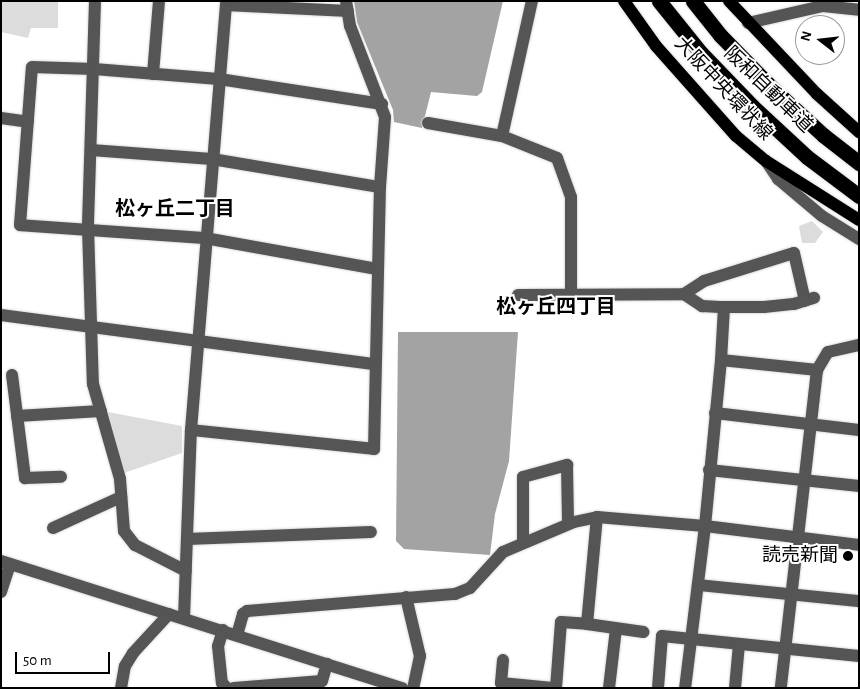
<!DOCTYPE html>
<html>
<head>
<meta charset="utf-8">
<style>
  body { margin:0 }
  #map { position:relative; width:860px; height:689px; overflow:hidden; background:#fff; font-family:"Alegreya Sans","Noto Sans JP",sans-serif }
  div>[style] { position:absolute }
  [style*='--x'] { left:calc(var(--x)*1px); top:calc(var(--y)*1px); width:calc(var(--w)*1px); rotate:calc(var(--a)*1deg) }
  .green>* { inset:0; background:#dcdcdc }
  .water>* { inset:0; background:#a3a3a3 }
  .roads { filter:drop-shadow(0 0 1px #dbdbdb) drop-shadow(0 0 1px #dbdbdb) }
  .minor>* { height:12px; margin:-6px; padding:0 6px; transform-origin:6px; border-radius:6px; background:#555 }
  .major>* { height:12px; margin:-6px; padding:0 6px; transform-origin:6px; border-radius:6px; background:#000 }
  .highway>* { height:15px; margin:-7.5px; padding:0 7.5px; transform-origin:7.5px; border-radius:7.5px; background:#000 }
  .dots>* { width:14px; height:14px; translate:-50% -50%; box-sizing:border-box; border:2px solid #fff; border-radius:50% }
  span { translate:-50% -50%; white-space:nowrap; text-align:center; line-height:1.15; -webkit-text-stroke:4px #fff; paint-order:stroke }
  .street-label { font-size:19px; color:#000 }
  .poi-label { font-size:19px; color:#000 }
  .right { translate:-100% -50%; text-align:right }
  .neighbourhood-label { font-size:20px; color:#000; font-weight:700 }
  .frame { position:absolute; inset:0; border:2px solid #000; pointer-events:none }
  .north { position:absolute; left:795px; top:15px; width:50px; height:50px; box-sizing:border-box; background:#fff; border:1px solid #999; border-radius:50%; rotate:286deg; font-size:14px; font-weight:700; line-height:20px; text-align:center; color:#000 }
  .north::after { content:''; display:block; margin:auto; width:18px; height:22px; background:#000; clip-path:polygon(50% 0,100% 100%,50% 72%,0 100%) }
  .scale { position:absolute; left:15px; top:652px; width:95px; height:22px; box-sizing:border-box; border:2px solid #000; border-top:0; padding-left:6px; font-size:15px; line-height:18px; white-space:nowrap; color:#000; -webkit-text-stroke:4px #fff; paint-order:stroke }
</style>
</head>
<body>
<div id="map">
  <div class="green">
    <div style="clip-path:polygon(1px 1px,58px 1px,58px 28px,31px 28px,28px 38px,1px 32px)"></div>
    <div style="clip-path:polygon(812px 221px,823px 232px,815px 243px,802px 243px,799px 226px)"></div>
    <div style="clip-path:polygon(108px 412px,182px 426px,182px 453px,124px 473px)"></div>
  </div>
  <div class="water">
    <div style="clip-path:polygon(354px 1px,503px 1px,482px 92px,477px 96px,431px 92px,422px 128px,394px 122px,393px 110px,357px 22px)"></div>
    <div style="clip-path:polygon(398px 332px,518px 332px,509px 461px,495px 514px,490px 555px,404px 549px,396px 541px)"></div>
  </div>
  <div class="roads">
    <div class="minor">
      <div style="--x:95;--y:1;--w:227;--a:91.8"></div>
      <div style="--x:88;--y:228;--w:156;--a:88.2"></div>
      <div style="--x:93;--y:384;--w:99;--a:74.1"></div>
      <div style="--x:120;--y:479;--w:52;--a:85.6"></div>
      <div style="--x:124;--y:531;--w:18;--a:52"></div>
      <div style="--x:135;--y:545;--w:57;--a:27"></div>
      <div style="--x:226;--y:5;--w:122;--a:2.8"></div>
      <div style="--x:748;--y:23;--w:77;--a:-12.8"></div>
      <div style="--x:823;--y:6;--w:36;--a:6"></div>
      <div style="--x:153;--y:74;--w:73;--a:-85.3"></div>
      <div style="--x:1;--y:118;--w:27;--a:8"></div>
      <div style="--x:428;--y:123;--w:75;--a:10"></div>
      <div style="--x:502;--y:136;--w:59;--a:21.8"></div>
      <div style="--x:557;--y:158;--w:41;--a:70.3"></div>
      <div style="--x:571;--y:197;--w:98;--a:90"></div>
      <div style="--x:502;--y:136;--w:138;--a:-77.5"></div>
      <div style="--x:91;--y:150;--w:121;--a:4.3"></div>
      <div style="--x:212;--y:159;--w:170;--a:9.5"></div>
      <div style="--x:766;--y:161;--w:22;--a:56"></div>
      <div style="--x:778;--y:179;--w:57;--a:40.1"></div>
      <div style="--x:822;--y:216;--w:44;--a:31.9"></div>
      <div style="--x:377;--y:269;--w:175;--a:-169.8"></div>
      <div style="--x:205;--y:238;--w:185;--a:-176"></div>
      <div style="--x:20;--y:225;--w:158;--a:-85.7"></div>
      <div style="--x:32;--y:67;--w:62;--a:1.8"></div>
      <div style="--x:94;--y:69;--w:125;--a:4.6"></div>
      <div style="--x:219;--y:79;--w:165;--a:8.7"></div>
      <div style="--x:684;--y:294;--w:24;--a:-33"></div>
      <div style="--x:704;--y:281;--w:94;--a:-17.3"></div>
      <div style="--x:794;--y:253;--w:49;--a:77.1"></div>
      <div style="--x:518;--y:295;--w:166;--a:-0.3"></div>
      <div style="--x:684;--y:294;--w:22;--a:34"></div>
      <div style="--x:702;--y:306;--w:22;--a:3"></div>
      <div style="--x:724;--y:307;--w:53;--a:93.2"></div>
      <div style="--x:721;--y:360;--w:167;--a:95.5"></div>
      <div style="--x:705;--y:526;--w:163;--a:97"></div>
      <div style="--x:724;--y:307;--w:40;--a:0"></div>
      <div style="--x:764;--y:307;--w:30;--a:-6"></div>
      <div style="--x:794;--y:304;--w:21;--a:-17"></div>
      <div style="--x:1;--y:315;--w:377;--a:7.5"></div>
      <div style="--x:721;--y:360;--w:97;--a:5.9"></div>
      <div style="--x:817;--y:370;--w:320;--a:96.5"></div>
      <div style="--x:817;--y:370;--w:21;--a:-59"></div>
      <div style="--x:828;--y:352;--w:32;--a:-13"></div>
      <div style="--x:12;--y:375;--w:104;--a:82.8"></div>
      <div style="--x:25;--y:478;--w:36;--a:-2"></div>
      <div style="--x:715;--y:413;--w:145;--a:6.7"></div>
      <div style="--x:17;--y:416;--w:84;--a:-3.4"></div>
      <div style="--x:191;--y:430;--w:184;--a:5.9"></div>
      <div style="--x:374;--y:449;--w:262;--a:-88.7"></div>
      <div style="--x:380;--y:187;--w:70;--a:-85.9"></div>
      <div style="--x:385;--y:117;--w:97;--a:-111"></div>
      <div style="--x:350;--y:26;--w:25;--a:-99"></div>
      <div style="--x:709;--y:470;--w:151;--a:6.1"></div>
      <div style="--x:53;--y:528;--w:75;--a:-24.5"></div>
      <div style="--x:187;--y:539;--w:184;--a:-2.2"></div>
      <div style="--x:523;--y:542;--w:65;--a:-90"></div>
      <div style="--x:523;--y:477;--w:46;--a:-15.3"></div>
      <div style="--x:567;--y:465;--w:59;--a:89"></div>
      <div style="--x:1;--y:561;--w:421;--a:17.6"></div>
      <div style="--x:698;--y:585;--w:162;--a:5.7"></div>
      <div style="--x:1;--y:592;--w:29;--a:-72"></div>
      <div style="--x:406;--y:597;--w:61;--a:76.7"></div>
      <div style="--x:420;--y:656;--w:33;--a:102"></div>
      <div style="--x:184;--y:618;--w:188;--a:-87.9"></div>
      <div style="--x:191;--y:430;--w:430;--a:-85.3"></div>
      <div style="--x:587;--y:624;--w:57;--a:8.1"></div>
      <div style="--x:223;--y:630;--w:17;--a:107"></div>
      <div style="--x:218;--y:646;--w:37;--a:84"></div>
      <div style="--x:222;--y:683;--w:7;--a:45"></div>
      <div style="--x:237;--y:635;--w:22;--a:-74"></div>
      <div style="--x:243;--y:614;--w:5;--a:-37"></div>
      <div style="--x:247;--y:611;--w:209;--a:-4.7"></div>
      <div style="--x:455;--y:594;--w:16;--a:-22"></div>
      <div style="--x:470;--y:588;--w:49;--a:-47.5"></div>
      <div style="--x:503;--y:552;--w:77;--a:-22.9"></div>
      <div style="--x:574;--y:522;--w:24;--a:-12"></div>
      <div style="--x:597;--y:517;--w:108;--a:4.8"></div>
      <div style="--x:705;--y:526;--w:155;--a:7"></div>
      <div style="--x:503;--y:660;--w:23;--a:95"></div>
      <div style="--x:501;--y:683;--w:52;--a:5.5"></div>
      <div style="--x:121;--y:688;--w:22;--a:-80"></div>
      <div style="--x:125;--y:666;--w:15;--a:-58"></div>
      <div style="--x:133;--y:653;--w:53;--a:-47.3"></div>
      <div style="--x:234;--y:688;--w:88;--a:-4.5"></div>
      <div style="--x:322;--y:681;--w:18;--a:-74"></div>
      <div style="--x:556;--y:688;--w:66;--a:-85.7"></div>
      <div style="--x:561;--y:622;--w:26;--a:4"></div>
      <div style="--x:587;--y:624;--w:107;--a:-84.7"></div>
      <div style="--x:609;--y:688;--w:60;--a:-83.3"></div>
      <div style="--x:658;--y:688;--w:52;--a:-85.6"></div>
      <div style="--x:662;--y:636;--w:198;--a:5.8"></div>
      <div style="--x:735;--y:688;--w:44;--a:-84.8"></div>
    </div>
    <div class="major">
      <div style="--x:624;--y:1;--w:55;--a:54.6"></div>
      <div style="--x:656;--y:46;--w:120;--a:48.4"></div>
      <div style="--x:736;--y:136;--w:39;--a:40"></div>
      <div style="--x:766;--y:161;--w:110;--a:32.4"></div>
      <div style="--x:729;--y:1;--w:128;--a:46.6"></div>
      <div style="--x:817;--y:94;--w:57;--a:42.1"></div>
    </div>
    <div class="highway">
      <div style="--x:659;--y:1;--w:67;--a:51.1"></div>
      <div style="--x:701;--y:53;--w:74;--a:46.1"></div>
      <div style="--x:752;--y:106;--w:75;--a:42.8"></div>
      <div style="--x:807;--y:157;--w:65;--a:36.9"></div>
      <div style="--x:693;--y:1;--w:43;--a:51.5"></div>
      <div style="--x:720;--y:35;--w:77;--a:45.5"></div>
      <div style="--x:774;--y:90;--w:67;--a:42.6"></div>
      <div style="--x:823;--y:135;--w:46;--a:37.9"></div>
    </div>
  </div>
  <div class="dots">
    <div style="left:848px;top:556px;background:#000"></div>
  </div>
  <div class="street-label">
    <span style="left:723px;top:89px;rotate:47deg">大阪中央環状線</span>
    <span style="left:768px;top:90px;rotate:44deg">阪和自動車道</span>
  </div>
  <div class="poi-label">
    <span class="right" style="left:838px;top:556px">読売新聞</span>
  </div>
  <div class="neighbourhood-label">
    <span style="left:175px;top:209px">松ヶ丘二丁目</span>
    <span style="left:556px;top:307px">松ヶ丘四丁目</span>
  </div>
  <div class="frame"></div>
  <div class="north">N</div>
  <div class="scale">50 m</div>
</div>
</body>
</html>
